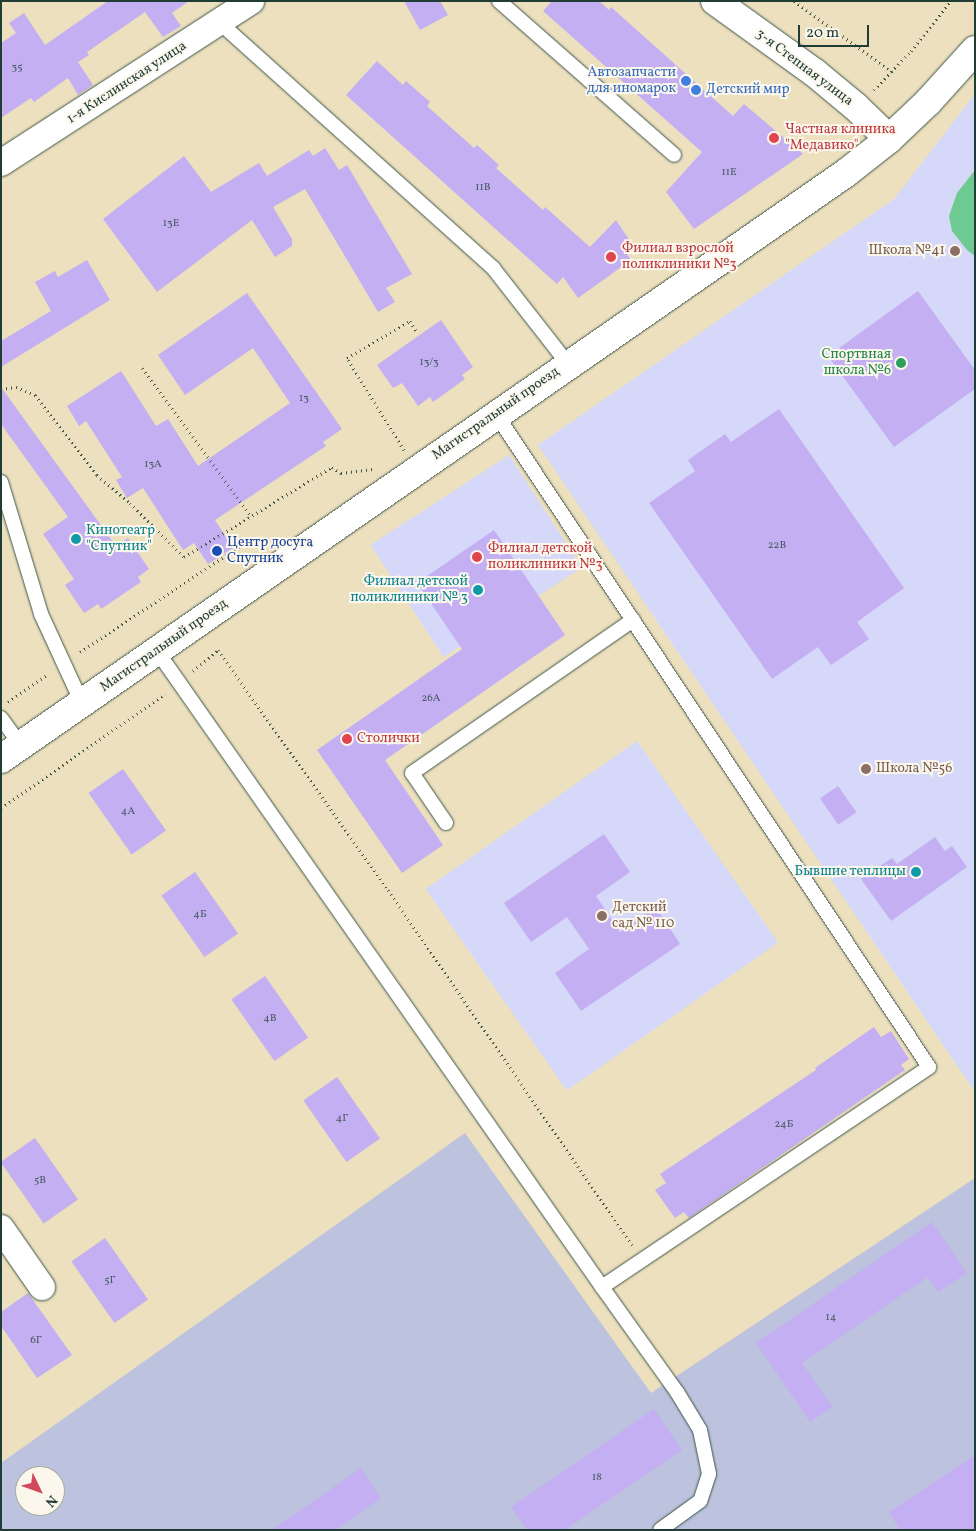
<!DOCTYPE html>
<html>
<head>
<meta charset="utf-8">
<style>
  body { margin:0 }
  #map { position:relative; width:976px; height:1531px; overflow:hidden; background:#ece0be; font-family:Vollkorn,serif }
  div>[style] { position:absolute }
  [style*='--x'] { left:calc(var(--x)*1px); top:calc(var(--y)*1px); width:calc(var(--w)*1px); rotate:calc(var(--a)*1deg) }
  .built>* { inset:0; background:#d5d8f9; transform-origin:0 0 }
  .industrial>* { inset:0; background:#bdc3de }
  .green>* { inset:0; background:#6fca91 }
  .building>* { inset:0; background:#c3aff1; transform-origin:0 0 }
  .path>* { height:3px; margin-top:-1.5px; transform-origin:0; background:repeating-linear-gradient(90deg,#3e5549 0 1px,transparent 0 5px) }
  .roads { filter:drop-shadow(0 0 1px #3e5549) drop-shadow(0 0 1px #3e5549) }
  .service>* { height:14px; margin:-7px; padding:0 7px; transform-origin:7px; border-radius:7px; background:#fff }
  .minor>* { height:26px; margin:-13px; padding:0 13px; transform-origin:13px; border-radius:13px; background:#fff }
  .tertiary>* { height:28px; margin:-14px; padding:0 14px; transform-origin:14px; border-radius:14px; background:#fff }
  .primary>* { height:28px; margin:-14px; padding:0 14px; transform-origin:14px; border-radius:14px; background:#fff }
  .dots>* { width:14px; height:14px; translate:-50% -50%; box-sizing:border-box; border:2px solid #fbf7ec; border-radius:50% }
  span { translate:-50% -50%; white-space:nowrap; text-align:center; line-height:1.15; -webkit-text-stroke:4px #fbf7ec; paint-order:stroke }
  .number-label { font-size:11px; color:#485a63 }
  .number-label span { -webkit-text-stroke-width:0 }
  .street-label { font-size:14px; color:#1f3d34 }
  .shop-label { font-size:14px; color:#366cbe }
  .right { translate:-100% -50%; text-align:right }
  .left { translate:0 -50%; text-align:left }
  .health-label { font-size:14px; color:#be3a42 }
  .education-label { font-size:14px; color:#785e54 }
  .leisure-label { font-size:14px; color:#27864d }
  .culture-label { font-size:14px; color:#0d838f }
  .transit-label { font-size:14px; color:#164399 }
  .frame { position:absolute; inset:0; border:2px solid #1f3d34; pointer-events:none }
  .north { position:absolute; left:15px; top:1466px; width:50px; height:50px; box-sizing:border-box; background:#fbf7ec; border:1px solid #a3ada2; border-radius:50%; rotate:132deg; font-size:14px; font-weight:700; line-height:20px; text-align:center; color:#1f3d34 }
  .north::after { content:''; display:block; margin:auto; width:18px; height:22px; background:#d1495b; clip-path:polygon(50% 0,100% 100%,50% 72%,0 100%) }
  .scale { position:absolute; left:798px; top:25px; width:71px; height:22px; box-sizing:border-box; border:2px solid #1f3d34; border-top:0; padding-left:6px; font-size:15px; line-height:18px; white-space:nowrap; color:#1f3d34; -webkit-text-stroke:4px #fbf7ec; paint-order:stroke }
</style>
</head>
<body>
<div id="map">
  <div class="built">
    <div style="clip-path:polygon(975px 94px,975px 1092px,538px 445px,894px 199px)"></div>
    <div style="left:509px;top:455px;width:134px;height:165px;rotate:57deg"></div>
    <div style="left:637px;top:741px;width:246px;height:258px;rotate:55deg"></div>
  </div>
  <div class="industrial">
    <div style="clip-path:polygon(evenodd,465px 1133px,651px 1393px,975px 1178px,975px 1530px,1px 1530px,1px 1463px,465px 1133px,25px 1476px,55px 1476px,55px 1506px,25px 1506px,25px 1476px)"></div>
  </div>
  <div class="green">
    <div style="clip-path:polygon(975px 170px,975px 256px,967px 250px,952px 231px,949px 216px,957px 193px)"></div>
  </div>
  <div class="building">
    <div style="clip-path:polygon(108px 1px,189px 1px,172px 13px,181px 26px,163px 37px,145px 12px,87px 52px,89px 55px,78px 62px,93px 85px,78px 95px,68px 78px,34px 102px,31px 98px,1px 118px,1px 43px,16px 33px,9px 23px,24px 13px,45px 45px)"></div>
    <div style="clip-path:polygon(404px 1px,440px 1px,448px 15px,420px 30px)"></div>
    <div style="clip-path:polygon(552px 1px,599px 1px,609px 10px,611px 7px,733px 116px,744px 104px,803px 154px,694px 229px,666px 192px,702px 152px,543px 11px)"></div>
    <div style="clip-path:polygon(377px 61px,403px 85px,406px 81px,430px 102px,427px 106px,474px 148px,477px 145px,499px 165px,496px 168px,543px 210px,545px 207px,590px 247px,616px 220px,634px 247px,626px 253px,631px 260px,578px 298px,563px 277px,557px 284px,346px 95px)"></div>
    <div style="clip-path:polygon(325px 148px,339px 170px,347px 165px,412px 274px,386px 288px,395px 302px,378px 312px,305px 189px,273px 207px,292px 239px,292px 246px,275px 257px,252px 220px,157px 292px,103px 219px,184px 156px,211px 192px,259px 163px,267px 176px,309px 150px,313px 156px)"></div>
    <div style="clip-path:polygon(87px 260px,110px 300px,1px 367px,1px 341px,51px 311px,35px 282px,55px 271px,58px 277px)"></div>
    <div style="clip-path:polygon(918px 291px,975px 370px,975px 389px,894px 447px,828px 356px)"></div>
    <div style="clip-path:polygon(247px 293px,342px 429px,323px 442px,326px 446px,215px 520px,233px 548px,208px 564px,194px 543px,183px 550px,143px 488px,127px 498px,116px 480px,122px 477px,86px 421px,79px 426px,67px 406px,121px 371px,156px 426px,168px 419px,198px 466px,290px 403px,253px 348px,185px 395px,158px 355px)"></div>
    <div style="clip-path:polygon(441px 320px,473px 367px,462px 375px,465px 379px,433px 402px,430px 397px,418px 406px,402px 383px,393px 388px,377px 365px)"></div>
    <div style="clip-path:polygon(1px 387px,116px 546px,128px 538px,149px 569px,138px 577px,141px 582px,101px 609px,98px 604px,84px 613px,65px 585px,74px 579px,43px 534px,68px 517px,1px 424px)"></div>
    <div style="clip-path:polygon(779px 409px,904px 588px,857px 622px,869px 639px,831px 665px,818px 647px,772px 679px,649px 503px,695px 471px,688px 460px,725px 434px,731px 442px)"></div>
    <div style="clip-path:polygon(494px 530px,565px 635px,385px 760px,443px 845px,402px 873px,317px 750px,462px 649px,417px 583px)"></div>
    <div style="left:123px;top:769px;width:75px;height:42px;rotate:55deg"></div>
    <div style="left:838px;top:786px;width:32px;height:22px;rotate:55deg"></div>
    <div style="clip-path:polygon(604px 834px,630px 872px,596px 896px,620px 932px,656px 907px,680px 944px,581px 1011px,555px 973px,589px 949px,567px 917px,531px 942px,504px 903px)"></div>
    <div style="clip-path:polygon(935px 837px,945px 851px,952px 846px,967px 867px,891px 921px,861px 879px,892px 858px,897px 864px)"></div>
    <div style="left:195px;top:872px;width:75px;height:41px;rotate:55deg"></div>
    <div style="left:265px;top:976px;width:75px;height:41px;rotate:55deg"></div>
    <div style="clip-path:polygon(874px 1027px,881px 1037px,891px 1031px,909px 1059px,901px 1065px,905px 1070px,689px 1218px,684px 1212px,675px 1218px,655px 1190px,666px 1183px,660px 1174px,816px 1070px,815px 1068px)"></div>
    <div style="left:337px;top:1077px;width:75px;height:41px;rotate:55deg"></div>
    <div style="left:35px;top:1138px;width:75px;height:42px;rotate:55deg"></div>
    <div style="clip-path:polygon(932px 1222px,967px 1273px,938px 1292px,928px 1277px,802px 1363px,833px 1407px,810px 1422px,756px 1343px)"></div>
    <div style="left:105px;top:1238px;width:75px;height:41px;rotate:55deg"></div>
    <div style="clip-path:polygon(28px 1293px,72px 1355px,37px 1378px,1px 1326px,1px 1312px)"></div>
    <div style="clip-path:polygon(654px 1409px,682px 1450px,565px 1530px,527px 1530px,511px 1507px)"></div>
    <div style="clip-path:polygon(975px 1455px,975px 1530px,900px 1530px,889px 1512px)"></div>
    <div style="clip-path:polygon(361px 1468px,381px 1498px,336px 1530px,272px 1530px)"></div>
  </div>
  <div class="path">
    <div style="--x:794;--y:1;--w:121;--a:35.9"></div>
    <div style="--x:874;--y:90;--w:54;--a:-46.5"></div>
    <div style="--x:911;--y:51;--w:64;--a:-51.3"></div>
    <div style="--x:142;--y:368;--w:184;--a:53.6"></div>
    <div style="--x:1;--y:389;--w:15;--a:-8"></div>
    <div style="--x:16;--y:387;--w:21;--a:23"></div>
    <div style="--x:35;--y:395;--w:101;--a:52.2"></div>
    <div style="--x:97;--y:475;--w:43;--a:40.3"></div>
    <div style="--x:130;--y:503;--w:76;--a:45"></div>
    <div style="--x:184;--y:557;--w:173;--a:-31.3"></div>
    <div style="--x:332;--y:467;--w:11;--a:34"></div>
    <div style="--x:341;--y:473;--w:32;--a:-7"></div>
    <div style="--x:404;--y:450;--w:108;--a:-121.8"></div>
    <div style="--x:347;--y:358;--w:73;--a:-30.4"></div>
    <div style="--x:410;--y:321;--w:15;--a:58"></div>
    <div style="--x:80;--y:652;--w:196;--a:-33.5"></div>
    <div style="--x:193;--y:671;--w:33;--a:-40"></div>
    <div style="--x:218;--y:650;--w:294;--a:54.7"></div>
    <div style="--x:388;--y:890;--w:432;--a:55.5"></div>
    <div style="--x:8;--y:702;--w:49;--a:-35"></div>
    <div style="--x:1;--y:808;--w:200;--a:-34.8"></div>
  </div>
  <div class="roads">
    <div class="service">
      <div style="--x:499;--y:1;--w:233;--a:41.3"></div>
      <div style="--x:220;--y:23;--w:367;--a:41.9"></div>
      <div style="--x:493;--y:268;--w:122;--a:52"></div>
      <div style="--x:1;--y:482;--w:138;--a:73.1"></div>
      <div style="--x:41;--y:614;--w:98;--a:65.3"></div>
      <div style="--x:157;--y:651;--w:776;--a:55.02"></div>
      <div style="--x:602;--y:1287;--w:394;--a:-33.9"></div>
      <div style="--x:929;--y:1067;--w:784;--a:-123.55"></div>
      <div style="--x:1;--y:718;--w:34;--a:54"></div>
      <div style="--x:446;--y:823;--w:60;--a:-124.2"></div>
      <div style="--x:412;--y:773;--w:269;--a:-34.7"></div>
      <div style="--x:602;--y:1287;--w:129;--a:54.5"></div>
      <div style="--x:677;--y:1392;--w:44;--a:58.8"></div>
      <div style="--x:700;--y:1430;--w:45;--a:78.4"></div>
      <div style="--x:709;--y:1474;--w:28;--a:108"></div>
      <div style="--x:700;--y:1501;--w:49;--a:144.1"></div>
    </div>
    <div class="minor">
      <div style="--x:1;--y:163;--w:298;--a:-32.9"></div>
      <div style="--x:1;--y:1228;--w:72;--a:55.2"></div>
    </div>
    <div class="tertiary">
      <div style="--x:715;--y:1;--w:123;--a:35.8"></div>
      <div style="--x:815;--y:73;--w:53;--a:39.7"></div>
      <div style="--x:856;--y:107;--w:46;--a:44.1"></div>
    </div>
    <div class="primary">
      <div style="--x:1;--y:759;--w:1028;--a:-34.74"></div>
      <div style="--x:846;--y:173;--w:55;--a:-38.3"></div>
      <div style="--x:889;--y:139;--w:54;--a:-43.5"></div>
      <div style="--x:928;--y:102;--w:70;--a:-47.9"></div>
    </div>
  </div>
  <div class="dots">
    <div style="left:686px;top:81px;background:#3f7fe0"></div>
    <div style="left:696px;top:90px;background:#3f7fe0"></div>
    <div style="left:774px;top:138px;background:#e0444e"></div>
    <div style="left:955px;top:251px;background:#8d6e63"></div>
    <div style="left:611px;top:257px;background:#e0444e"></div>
    <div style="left:901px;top:363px;background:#2e9e5b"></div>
    <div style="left:76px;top:539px;background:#0f9aa8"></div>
    <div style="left:217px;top:551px;background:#1a4fb4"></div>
    <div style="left:477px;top:557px;background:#e0444e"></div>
    <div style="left:478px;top:590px;background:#0f9aa8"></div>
    <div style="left:347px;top:739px;background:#e0444e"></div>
    <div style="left:866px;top:769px;background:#8d6e63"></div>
    <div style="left:916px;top:872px;background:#0f9aa8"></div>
    <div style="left:602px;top:916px;background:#8d6e63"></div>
  </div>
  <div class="number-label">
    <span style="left:17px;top:68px">35</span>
    <span style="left:729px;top:173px">11Е</span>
    <span style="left:483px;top:188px">11В</span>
    <span style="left:171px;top:224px">13Е</span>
    <span style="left:429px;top:363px">13/3</span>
    <span style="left:304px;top:399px">13</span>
    <span style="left:153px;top:465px">13А</span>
    <span style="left:777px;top:546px">22В</span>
    <span style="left:431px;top:699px">26А</span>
    <span style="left:128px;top:812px">4А</span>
    <span style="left:200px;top:915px">4Б</span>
    <span style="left:270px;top:1019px">4В</span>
    <span style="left:342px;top:1119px">4Г</span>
    <span style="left:784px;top:1125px">24Б</span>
    <span style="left:40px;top:1181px">5В</span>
    <span style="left:110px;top:1281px">5Г</span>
    <span style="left:831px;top:1318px">14</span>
    <span style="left:36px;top:1341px">6Г</span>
    <span style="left:597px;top:1478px">18</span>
  </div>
  <div class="street-label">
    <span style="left:804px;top:68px;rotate:37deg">3-я Степная улица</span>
    <span style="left:127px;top:83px;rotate:-33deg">1-я Кислинская улица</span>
    <span style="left:496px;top:414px;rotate:-35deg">Магистральный проезд</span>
    <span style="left:164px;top:646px;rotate:-35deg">Магистральный проезд</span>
  </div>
  <div class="shop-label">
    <span class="right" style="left:676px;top:81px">Автозапчасти<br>для иномарок</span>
    <span class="left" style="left:706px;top:90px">Детский мир</span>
  </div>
  <div class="health-label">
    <span class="left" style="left:785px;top:138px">Частная клиника<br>"Медавико"</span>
    <span class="left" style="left:622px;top:257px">Филиал взрослой<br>поликлиники №3</span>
    <span class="left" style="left:488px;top:557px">Филиал детской<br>поликлиники №3</span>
    <span class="left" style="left:357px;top:739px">Столички</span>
  </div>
  <div class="education-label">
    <span class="right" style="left:945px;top:251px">Школа №41</span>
    <span class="left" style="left:876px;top:769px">Школа №56</span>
    <span class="left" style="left:612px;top:916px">Детский<br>сад № 110</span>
  </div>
  <div class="leisure-label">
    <span class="right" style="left:891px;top:363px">Спортвная<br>школа №6</span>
  </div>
  <div class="culture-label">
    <span class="left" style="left:86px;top:539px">Кинотеатр<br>"Спутник"</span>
    <span class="right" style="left:468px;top:590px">Филиал детской<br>поликлиники № 3</span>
    <span class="right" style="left:906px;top:872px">Бывшие теплицы</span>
  </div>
  <div class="transit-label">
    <span class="left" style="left:227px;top:551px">Центр досуга<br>Спутник</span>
  </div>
  <div class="frame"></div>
  <div class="north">N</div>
  <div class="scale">20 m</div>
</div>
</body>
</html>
